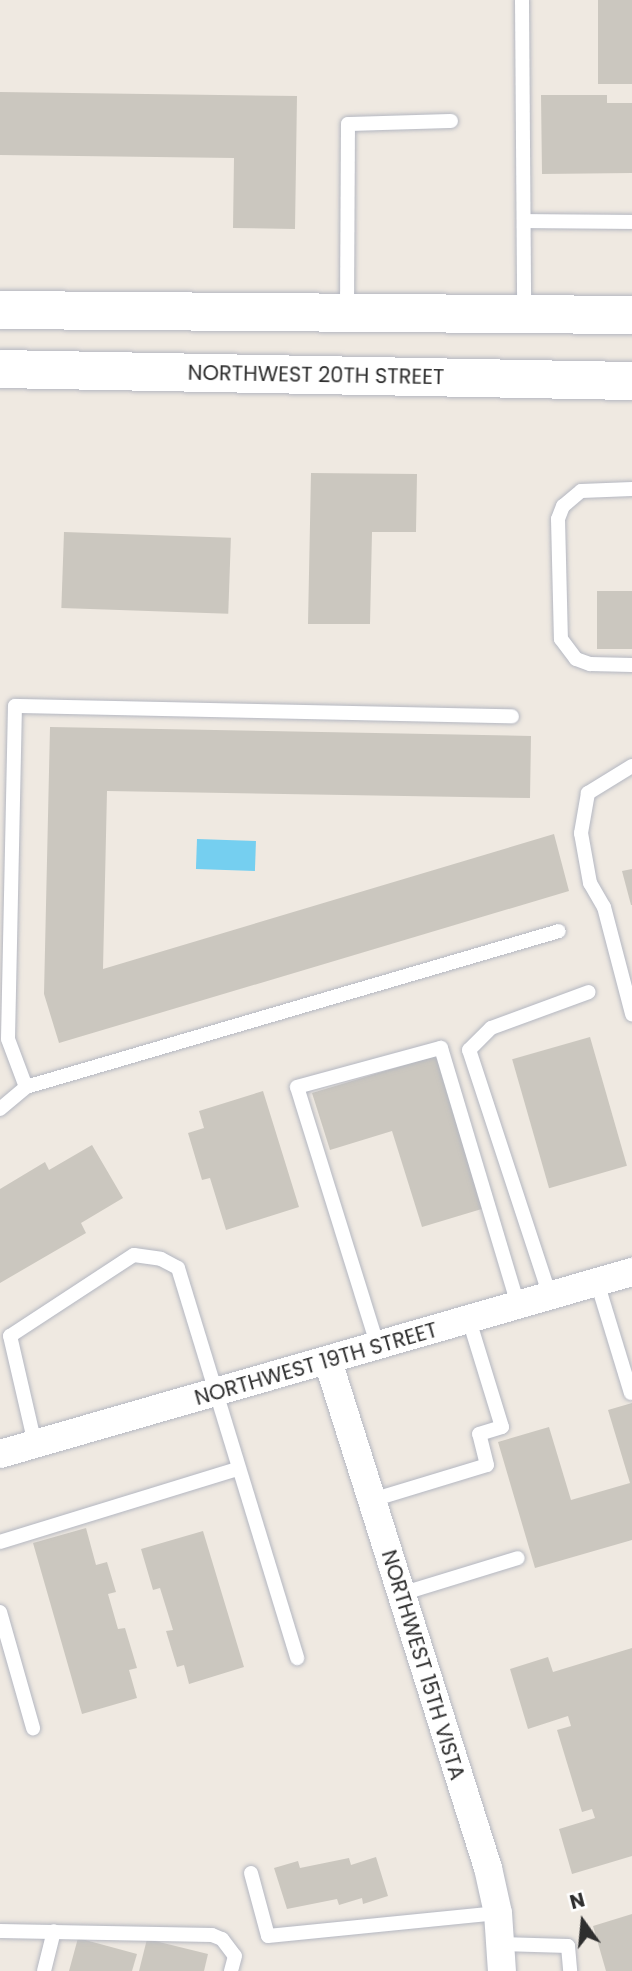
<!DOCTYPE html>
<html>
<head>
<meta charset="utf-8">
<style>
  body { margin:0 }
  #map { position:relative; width:632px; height:1971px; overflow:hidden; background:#efe9e1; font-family:Poppins,sans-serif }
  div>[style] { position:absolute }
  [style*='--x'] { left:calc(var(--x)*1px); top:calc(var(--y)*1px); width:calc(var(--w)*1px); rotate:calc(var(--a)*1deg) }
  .water>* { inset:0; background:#75cff0; transform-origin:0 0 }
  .building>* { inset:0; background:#cbc7bf; transform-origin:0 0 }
  .roads { filter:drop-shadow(0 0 2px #b4b7c1) drop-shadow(0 0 2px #b4b7c1) }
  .lane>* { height:14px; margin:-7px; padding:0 7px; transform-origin:7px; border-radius:7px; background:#fff }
  .street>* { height:28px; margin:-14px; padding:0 14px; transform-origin:14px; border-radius:14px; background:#fff }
  .secondary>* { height:38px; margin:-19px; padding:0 19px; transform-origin:19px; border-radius:19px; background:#fff }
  span { translate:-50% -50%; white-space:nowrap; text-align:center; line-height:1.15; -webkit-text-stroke:5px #fff; paint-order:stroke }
  .street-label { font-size:21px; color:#2e2e2e }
  .north { position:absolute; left:548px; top:1887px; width:70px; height:70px; -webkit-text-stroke:5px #fff; paint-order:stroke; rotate:345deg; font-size:19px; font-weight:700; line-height:28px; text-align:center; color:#2e2e2e }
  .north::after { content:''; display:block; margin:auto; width:24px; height:32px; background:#2e2e2e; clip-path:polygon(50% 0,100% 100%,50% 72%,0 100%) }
</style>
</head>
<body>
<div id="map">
  <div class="water">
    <div style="left:197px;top:839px;width:59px;height:30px;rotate:2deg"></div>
  </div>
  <div class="building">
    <div style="left:598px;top:0;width:34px;height:84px"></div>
    <div style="clip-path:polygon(0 92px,297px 96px,295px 229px,233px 228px,234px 158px,0 155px)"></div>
    <div style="clip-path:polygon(541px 95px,607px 95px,607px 103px,632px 103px,632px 173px,542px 174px)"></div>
    <div style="clip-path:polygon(311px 473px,417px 474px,416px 532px,372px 532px,370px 624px,308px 624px)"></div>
    <div style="left:64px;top:532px;width:167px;height:76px;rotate:2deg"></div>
    <div style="left:597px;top:591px;width:35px;height:58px"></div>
    <div style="clip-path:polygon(50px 727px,531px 736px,530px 798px,107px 791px,103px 969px,554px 834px,569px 891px,59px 1043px,44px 994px)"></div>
    <div style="clip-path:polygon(632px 869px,632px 905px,631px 905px,622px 871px)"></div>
    <div style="left:590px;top:1037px;width:134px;height:81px;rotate:74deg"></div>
    <div style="clip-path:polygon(438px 1055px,485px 1208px,422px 1227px,392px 1131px,330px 1150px,312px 1093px)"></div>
    <div style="clip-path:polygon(263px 1091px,299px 1207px,226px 1230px,210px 1178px,202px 1180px,188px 1133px,204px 1128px,199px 1111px)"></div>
    <div style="clip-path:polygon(92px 1145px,123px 1198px,81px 1223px,86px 1233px,0 1283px,0 1189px,45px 1162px,49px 1170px)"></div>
    <div style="clip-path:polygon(632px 1403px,632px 1540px,535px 1568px,498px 1442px,549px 1427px,571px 1500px,630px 1483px,608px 1410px)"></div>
    <div style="clip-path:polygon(86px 1528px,96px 1565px,107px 1562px,116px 1592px,108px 1594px,118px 1629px,125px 1628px,137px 1668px,129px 1670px,137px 1698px,82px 1714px,33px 1543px)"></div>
    <div style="clip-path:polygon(203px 1531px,244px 1667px,189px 1684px,184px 1665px,177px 1667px,166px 1631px,173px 1630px,160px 1588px,153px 1590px,141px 1549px)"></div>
    <div style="clip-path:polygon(632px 1648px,632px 1856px,572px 1874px,559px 1829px,595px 1818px,592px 1809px,582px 1812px,557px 1730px,571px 1726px,568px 1716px,528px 1729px,510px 1669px,548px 1657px,553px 1672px)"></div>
    <div style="clip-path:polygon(376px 1857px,388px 1896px,363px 1904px,362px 1898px,339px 1905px,337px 1899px,287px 1909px,274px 1868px,298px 1861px,300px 1868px,349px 1858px,351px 1865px)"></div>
    <div style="clip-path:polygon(632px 1914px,632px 1971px,606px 1971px,593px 1926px)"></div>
    <div style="clip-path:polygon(78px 1938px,137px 1954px,132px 1971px,69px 1971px)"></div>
    <div style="clip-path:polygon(147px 1939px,208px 1954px,204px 1971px,139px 1971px)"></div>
  </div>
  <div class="roads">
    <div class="lane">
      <div style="--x:522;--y:0;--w:313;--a:89.6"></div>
      <div style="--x:524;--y:221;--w:108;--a:0.5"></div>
      <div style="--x:347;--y:311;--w:187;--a:-89.7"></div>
      <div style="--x:348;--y:124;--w:103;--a:-1.7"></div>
      <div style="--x:632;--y:489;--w:51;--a:177.8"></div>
      <div style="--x:581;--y:491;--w:23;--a:140"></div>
      <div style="--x:563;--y:506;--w:14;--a:111"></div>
      <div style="--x:558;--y:519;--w:120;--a:88.6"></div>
      <div style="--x:561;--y:639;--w:25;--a:53"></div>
      <div style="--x:576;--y:659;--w:15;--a:20"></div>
      <div style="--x:590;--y:664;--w:42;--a:1.4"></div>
      <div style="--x:632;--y:766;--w:52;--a:148.5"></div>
      <div style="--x:588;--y:793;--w:41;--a:99.9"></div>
      <div style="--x:581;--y:833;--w:51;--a:79.8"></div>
      <div style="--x:590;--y:883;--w:28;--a:60"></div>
      <div style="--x:604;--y:907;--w:111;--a:75.3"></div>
      <div style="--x:26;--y:1087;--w:555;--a:-16.31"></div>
      <div style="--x:0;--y:1109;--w:34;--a:-40"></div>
      <div style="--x:26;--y:1087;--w:51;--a:-110.6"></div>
      <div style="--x:8;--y:1039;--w:333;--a:-88.8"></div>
      <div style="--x:15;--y:706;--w:497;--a:1.2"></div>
      <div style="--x:597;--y:1282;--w:116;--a:73"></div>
      <div style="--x:550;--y:1296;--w:259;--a:-108.2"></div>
      <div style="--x:469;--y:1050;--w:31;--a:-45"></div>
      <div style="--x:491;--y:1028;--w:104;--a:-20.2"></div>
      <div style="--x:378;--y:1347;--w:272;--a:-107.3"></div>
      <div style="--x:297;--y:1087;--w:149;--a:-15.2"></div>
      <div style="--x:441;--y:1048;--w:268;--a:73.3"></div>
      <div style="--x:35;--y:1444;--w:111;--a:-103"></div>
      <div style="--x:10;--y:1336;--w:148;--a:-33.2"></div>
      <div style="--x:134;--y:1255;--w:27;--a:8"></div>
      <div style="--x:161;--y:1259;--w:19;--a:28"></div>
      <div style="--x:178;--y:1268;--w:408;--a:73"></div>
      <div style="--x:372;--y:1500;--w:120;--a:-16.9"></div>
      <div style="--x:487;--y:1465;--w:32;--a:-104"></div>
      <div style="--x:479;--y:1434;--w:24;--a:-17"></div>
      <div style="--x:502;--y:1427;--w:112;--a:-107.1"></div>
      <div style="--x:0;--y:1542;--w:248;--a:-17.1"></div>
      <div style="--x:401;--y:1594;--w:122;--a:-17.1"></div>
      <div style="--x:0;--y:1612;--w:121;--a:74.1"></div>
      <div style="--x:251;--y:1873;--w:65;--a:74.9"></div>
      <div style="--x:268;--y:1936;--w:231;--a:-5.7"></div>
      <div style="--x:0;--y:1931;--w:212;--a:1.1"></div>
      <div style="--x:212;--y:1935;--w:11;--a:22"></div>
      <div style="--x:222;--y:1939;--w:21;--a:53"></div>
      <div style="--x:235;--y:1956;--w:16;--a:105"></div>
      <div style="--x:501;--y:1944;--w:67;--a:1.7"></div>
      <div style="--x:568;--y:1946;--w:25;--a:85"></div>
      <div style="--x:44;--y:1971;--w:41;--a:-76"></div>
    </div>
    <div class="street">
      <div style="--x:328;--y:1361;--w:532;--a:72.49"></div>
      <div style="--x:488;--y:1868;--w:46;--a:77.5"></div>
      <div style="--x:498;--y:1913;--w:58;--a:86.1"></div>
      <div style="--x:0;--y:1454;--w:658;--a:-16.07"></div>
    </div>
    <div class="secondary">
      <div style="--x:0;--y:310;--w:632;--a:0.45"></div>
      <div style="--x:0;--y:369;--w:632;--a:1.09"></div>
    </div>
  </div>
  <div class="street-label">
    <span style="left:316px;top:375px;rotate:1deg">NORTHWEST 20TH STREET</span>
    <span style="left:316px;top:1364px;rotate:-16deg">NORTHWEST 19TH STREET</span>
    <span style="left:423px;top:1665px;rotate:73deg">NORTHWEST 15TH VISTA</span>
  </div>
  <div class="north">N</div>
</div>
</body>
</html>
